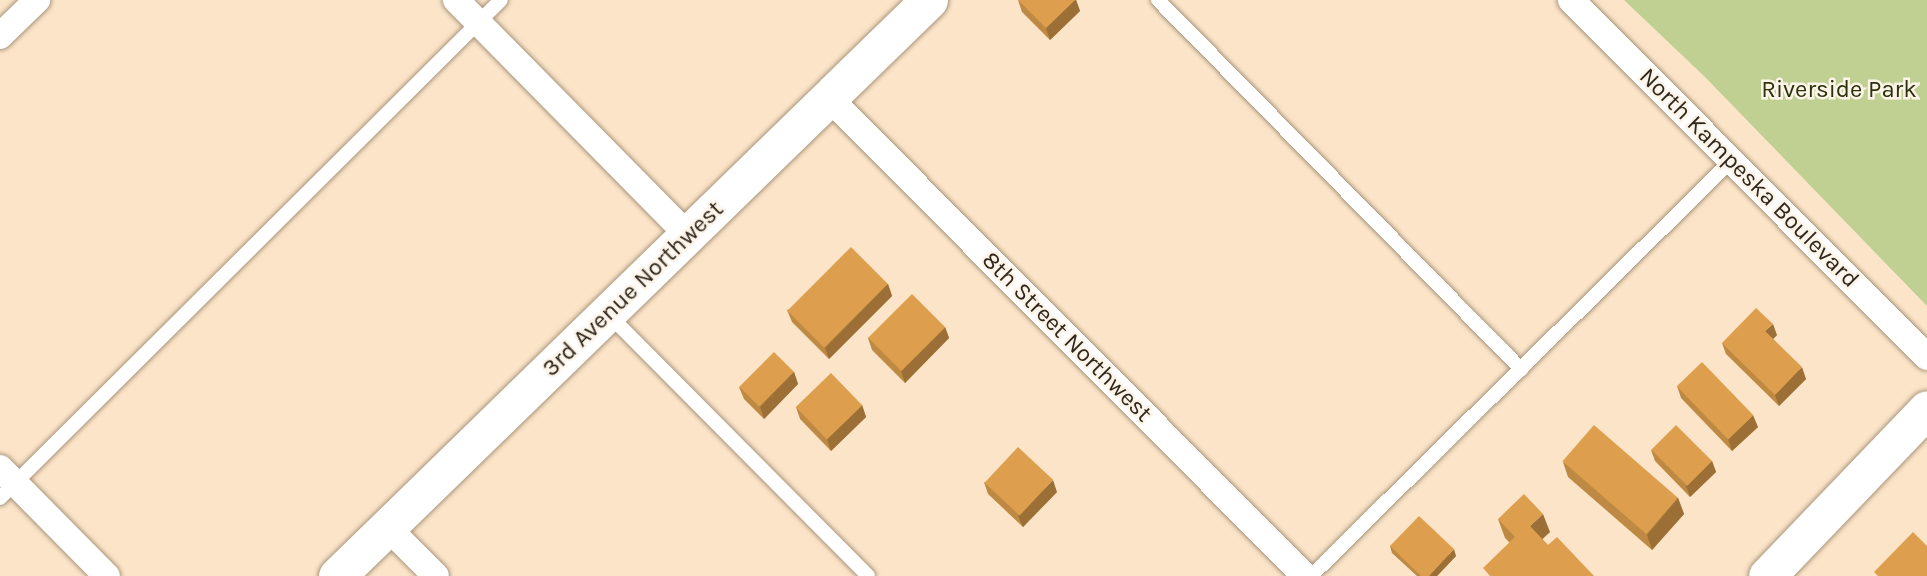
<!DOCTYPE html>
<html>
<head>
<meta charset="utf-8">
<style>
  body { margin:0 }
  #map { position:relative; width:1927px; height:576px; overflow:hidden; background:#fbe4c8; font-family:Karla,sans-serif }
  div>[style] { position:absolute }
  [style*='--x'] { left:calc(var(--x)*1px); top:calc(var(--y)*1px); width:calc(var(--w)*1px); rotate:calc(var(--a)*1deg) }
  .green>* { inset:0; background:#bfd092 }
  .roads { filter:drop-shadow(0 0 2px #aa957b) drop-shadow(0 0 2px #aa957b) }
  .lane>* { height:14px; margin:-7px; padding:0 7px; transform-origin:7px; border-radius:7px; background:#fff }
  .street>* { height:26px; margin:-13px; padding:0 13px; transform-origin:13px; border-radius:13px; background:#fff }
  .secondary>* { height:37px; margin:-18.5px; padding:0 18.5px; transform-origin:18.5px; border-radius:18.5px; background:#fff }
  .wall>* { inset:0; background:#be8942 }
  .shaded-wall>* { inset:0; background:#9b6f36 }
  .building>* { inset:0; background:#dd9f4d; transform-origin:0 0 }
  span { translate:-50% -50%; white-space:nowrap; text-align:center; line-height:1.15; -webkit-text-stroke:5px #fdf4e9; paint-order:stroke }
  .park-label { font-size:24px; color:#2b330b }
  .street-label { font-size:24px; color:#2f261c }
</style>
</head>
<body>
<div id="map">
  <div class="green">
    <div style="clip-path:polygon(1624px 0,1927px 0,1927px 306px,1705px 77px)"></div>
  </div>
  <div class="roads">
    <div class="lane">
      <div style="--x:1158;--y:0;--w:518;--a:45.47"></div>
      <div style="--x:608;--y:314;--w:369;--a:45.2"></div>
      <div style="--x:0;--y:498;--w:706;--a:-44.83"></div>
      <div style="--x:1311;--y:576;--w:590;--a:-44.66"></div>
    </div>
    <div class="street">
      <div style="--x:456;--y:0;--w:332;--a:45.4"></div>
      <div style="--x:1571;--y:0;--w:504;--a:45.08"></div>
      <div style="--x:0;--y:36;--w:52;--a:-44.2"></div>
      <div style="--x:829;--y:98;--w:675;--a:45.12"></div>
      <div style="--x:0;--y:468;--w:152;--a:45.3"></div>
      <div style="--x:387;--y:527;--w:69;--a:45"></div>
    </div>
    <div class="secondary">
      <div style="--x:337;--y:576;--w:826;--a:-44.22"></div>
      <div style="--x:1767;--y:576;--w:231;--a:-46.2"></div>
    </div>
  </div>
  <div class="wall">
    <div style="clip-path:polygon(1018px 0,1076px 0,1080px 11px,1050px 40px,1022px 12px)"></div>
    <div style="clip-path:polygon(888px 284px,892px 296px,829px 359px,792px 322px,787px 310px)"></div>
    <div style="clip-path:polygon(945px 327px,949px 338px,905px 383px,872px 350px,868px 338px)"></div>
    <div style="clip-path:polygon(1777px 335px,1773px 339px,1806px 379px,1779px 406px,1726px 354px,1722px 343px)"></div>
    <div style="clip-path:polygon(794px 372px,798px 384px,764px 419px,744px 399px,739px 387px)"></div>
    <div style="clip-path:polygon(1677px 386px,1758px 427px,1732px 451px,1681px 398px)"></div>
    <div style="clip-path:polygon(862px 405px,866px 417px,831px 451px,800px 419px,796px 407px)"></div>
    <div style="clip-path:polygon(1651px 450px,1712px 461px,1716px 472px,1690px 497px,1655px 461px)"></div>
    <div style="clip-path:polygon(1563px 462px,1678px 498px,1684px 514px,1652px 550px,1568px 477px)"></div>
    <div style="clip-path:polygon(984px 482px,1057px 492px,1023px 527px,988px 494px)"></div>
    <div style="clip-path:polygon(1498px 519px,1550px 532px,1542px 539px,1548px 545px,1594px 576px,1510px 543px,1505px 538px)"></div>
    <div style="clip-path:polygon(1390px 546px,1456px 556px,1437px 576px,1417px 576px,1392px 553px)"></div>
  </div>
  <div class="shaded-wall">
    <div style="clip-path:polygon(1075px 0,1076px 0,1080px 11px,1050px 40px,1046px 28px)"></div>
    <div style="clip-path:polygon(888px 284px,892px 296px,829px 359px,825px 348px)"></div>
    <div style="clip-path:polygon(1773px 324px,1777px 335px,1769px 343px,1765px 331px)"></div>
    <div style="clip-path:polygon(945px 327px,949px 338px,905px 383px,901px 371px)"></div>
    <div style="clip-path:polygon(1802px 367px,1806px 379px,1779px 406px,1775px 395px)"></div>
    <div style="clip-path:polygon(794px 372px,798px 384px,764px 419px,760px 407px)"></div>
    <div style="clip-path:polygon(862px 405px,866px 417px,831px 451px,827px 439px)"></div>
    <div style="clip-path:polygon(1753px 415px,1758px 427px,1732px 451px,1728px 439px)"></div>
    <div style="clip-path:polygon(1712px 461px,1716px 472px,1690px 497px,1686px 486px)"></div>
    <div style="clip-path:polygon(1053px 480px,1057px 492px,1023px 527px,1018px 516px)"></div>
    <div style="clip-path:polygon(1678px 498px,1684px 514px,1652px 550px,1647px 535px)"></div>
    <div style="clip-path:polygon(1543px 514px,1550px 532px,1536px 545px,1530px 526px)"></div>
    <div style="clip-path:polygon(1454px 549px,1456px 556px,1437px 576px,1429px 576px)"></div>
  </div>
  <div class="building">
    <div style="clip-path:polygon(1018px 0,1075px 0,1046px 28px)"></div>
    <div style="left:851px;top:247px;width:52px;height:90px;rotate:45deg"></div>
    <div style="left:912px;top:294px;width:47px;height:62px;rotate:45deg"></div>
    <div style="clip-path:polygon(1756px 308px,1773px 324px,1765px 331px,1802px 367px,1775px 395px,1722px 343px)"></div>
    <div style="left:774px;top:352px;width:28px;height:49px;rotate:45deg"></div>
    <div style="left:1702px;top:362px;width:74px;height:35px;rotate:46deg"></div>
    <div style="left:831px;top:373px;width:45px;height:49px;rotate:46deg"></div>
    <div style="left:1594px;top:425px;width:111px;height:48px;rotate:41deg"></div>
    <div style="left:1676px;top:425px;width:51px;height:35px;rotate:45deg"></div>
    <div style="left:1018px;top:447px;width:48px;height:49px;rotate:43deg"></div>
    <div style="clip-path:polygon(1524px 494px,1543px 514px,1530px 526px,1548px 545px,1557px 537px,1594px 576px,1490px 576px,1483px 568px,1515px 537px,1498px 519px)"></div>
    <div style="clip-path:polygon(1419px 516px,1454px 549px,1429px 576px,1421px 576px,1390px 546px)"></div>
    <div style="clip-path:polygon(1913px 532px,1927px 546px,1927px 576px,1878px 576px,1874px 572px)"></div>
  </div>
  <div class="park-label">
    <span style="left:1839px;top:90px">Riverside Park</span>
  </div>
  <div class="street-label">
    <span style="left:1749px;top:178px;rotate:45deg">North Kampeska Boulevard</span>
    <span style="left:633px;top:289px;rotate:-44deg">3rd Avenue Northwest</span>
    <span style="left:1067px;top:337px;rotate:45deg">8th Street Northwest</span>
  </div>
</div>
</body>
</html>
